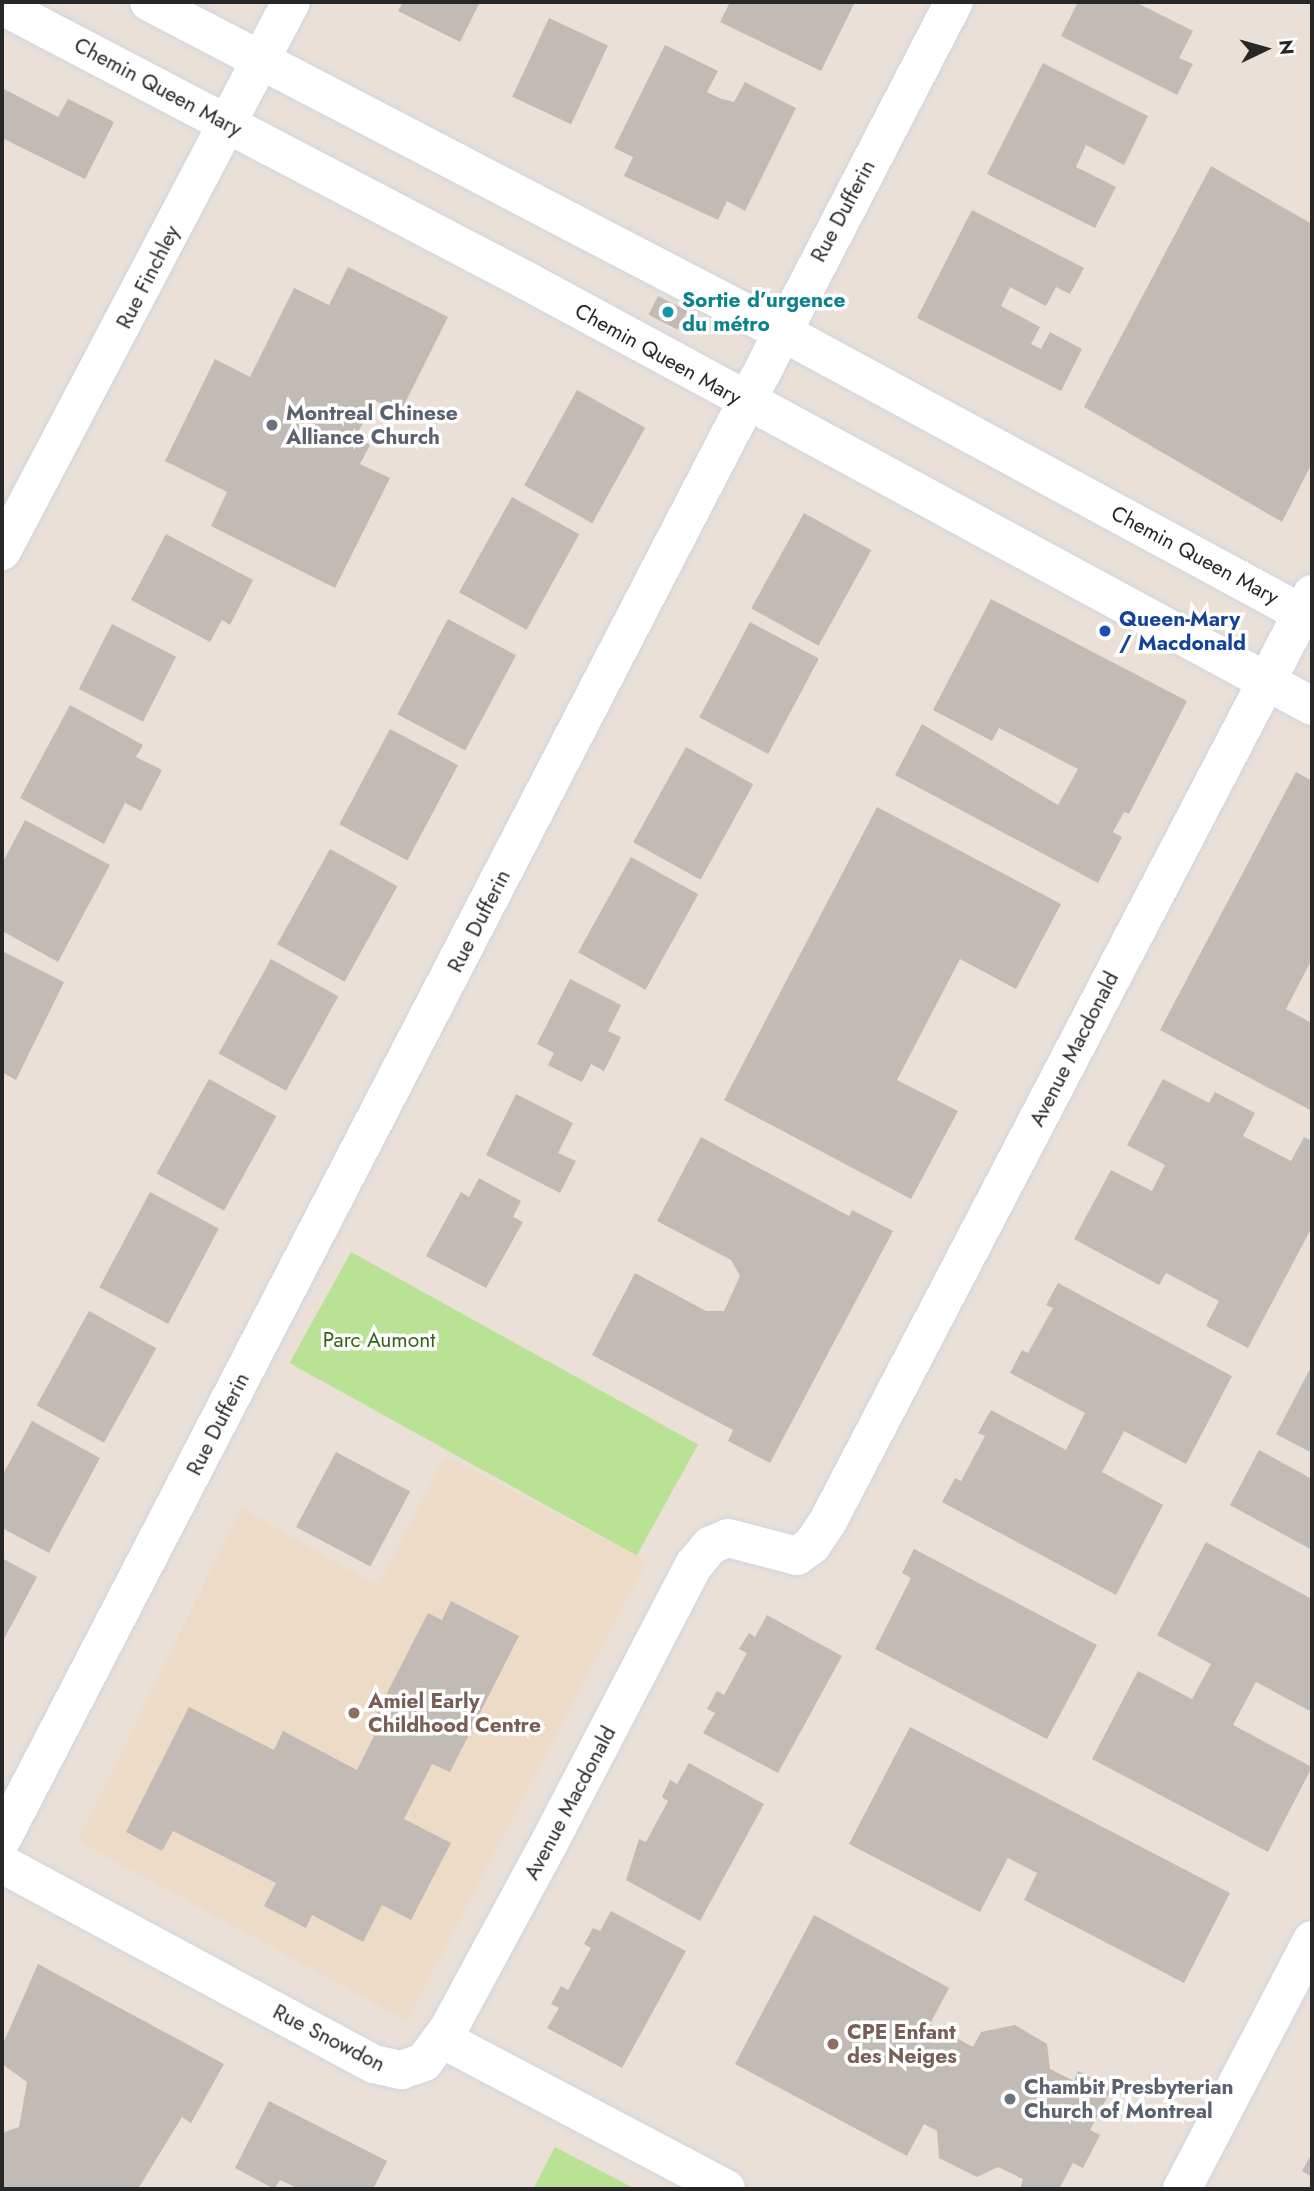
<!DOCTYPE html>
<html>
<head>
<meta charset="utf-8">
<style>
  body { margin:0 }
  #map { position:relative; width:1314px; height:2191px; overflow:hidden; background:#eae0d8; font-family:Jost,sans-serif }
  div>[style] { position:absolute }
  [style*='--x'] { left:calc(var(--x)*1px); top:calc(var(--y)*1px); width:calc(var(--w)*1px); rotate:calc(var(--a)*1deg) }
  .education>* { inset:0; background:#eddbc7 }
  .green>* { inset:0; background:#bae294; transform-origin:0 0 }
  .building>* { inset:0; background:#c2bab5; transform-origin:0 0 }
  .roads { filter:drop-shadow(0 0 2px #ced4e1) drop-shadow(0 0 2px #ced4e1) }
  .minor>* { height:38px; margin:-19px; padding:0 19px; transform-origin:19px; border-radius:19px; background:#fff }
  .dots>* { width:19px; height:19px; translate:-50% -50%; box-sizing:border-box; border:4px solid #fff; border-radius:50% }
  span { translate:-50% -50%; white-space:nowrap; text-align:center; line-height:1.15; -webkit-text-stroke:7px #fff; paint-order:stroke }
  .street-label { font-size:21px; color:#272727 }
  .culture-label { font-size:21px; color:#0d838f; font-weight:700 }
  .left { translate:0 -50%; text-align:left }
  .worship-label { font-size:21px; color:#5b616d; font-weight:700 }
  .transit-label { font-size:21px; color:#164399; font-weight:700 }
  .park-label { font-size:21px; color:#336318 }
  .education-label { font-size:21px; color:#785e54; font-weight:700 }
  .frame { position:absolute; inset:0; border:4px solid #272727; pointer-events:none }
  .north { position:absolute; left:1230px; top:14px; width:70px; height:70px; -webkit-text-stroke:5px #fff; paint-order:stroke; rotate:85deg; font-size:19px; font-weight:700; line-height:28px; text-align:center; color:#272727 }
  .north::after { content:''; display:block; margin:auto; width:24px; height:32px; background:#272727; clip-path:polygon(50% 0,100% 100%,50% 72%,0 100%) }
</style>
</head>
<body>
<div id="map">
  <div class="education">
    <div style="clip-path:polygon(445px 1456px,647px 1561px,407px 2021px,78px 1841px,241px 1508px,378px 1586px)"></div>
  </div>
  <div class="green">
    <div style="left:351px;top:1252px;width:397px;height:127px;rotate:29deg"></div>
    <div style="clip-path:polygon(555px 2147px,630px 2186px,628px 2189px,533px 2189px)"></div>
  </div>
  <div class="building">
    <div style="clip-path:polygon(403px 2px,480px 2px,460px 42px,398px 11px)"></div>
    <div style="clip-path:polygon(730px 2px,855px 2px,821px 71px,720px 22px)"></div>
    <div style="clip-path:polygon(1078px 2px,1135px 2px,1193px 31px,1179px 58px,1193px 64px,1177px 95px,1061px 36px)"></div>
    <div style="left:549px;top:18px;width:65px;height:87px;rotate:25deg"></div>
    <div style="clip-path:polygon(665px 45px,718px 71px,707px 92px,719px 98px,734px 102px,745px 82px,796px 108px,745px 211px,727px 201px,718px 220px,624px 176px,633px 157px,614px 148px)"></div>
    <div style="clip-path:polygon(1043px 63px,1148px 116px,1124px 165px,1086px 145px,1076px 167px,1116px 187px,1095px 228px,987px 174px)"></div>
    <div style="clip-path:polygon(2px 88px,58px 117px,68px 99px,114px 122px,85px 179px,2px 138px)"></div>
    <div style="clip-path:polygon(1211px 166px,1312px 224px,1312px 463px,1282px 522px,1084px 407px)"></div>
    <div style="clip-path:polygon(972px 210px,1084px 268px,1070px 294px,1056px 287px,1046px 306px,1010px 287px,1001px 306px,1040px 327px,1031px 344px,1041px 349px,1050px 332px,1082px 349px,1061px 391px,917px 318px)"></div>
    <div style="clip-path:polygon(348px 267px,448px 317px,400px 413px,374px 400px,356px 437px,370px 445px,360px 464px,390px 478px,335px 588px,211px 526px,227px 492px,165px 461px,215px 359px,250px 377px,294px 288px,329px 305px)"></div>
    <div style="left:658px;top:296px;width:33px;height:21px;rotate:27deg"></div>
    <div style="left:577px;top:390px;width:78px;height:109px;rotate:29deg"></div>
    <div style="left:512px;top:497px;width:77px;height:109px;rotate:29deg"></div>
    <div style="left:804px;top:513px;width:77px;height:109px;rotate:29deg"></div>
    <div style="clip-path:polygon(166px 534px,253px 580px,230px 625px,222px 620px,210px 642px,131px 600px)"></div>
    <div style="clip-path:polygon(991px 599px,1187px 701px,1129px 814px,1124px 812px,1113px 832px,1122px 837px,1098px 883px,895px 775px,922px 724px,1058px 805px,1078px 769px,999px 728px,992px 741px,933px 710px)"></div>
    <div style="left:448px;top:619px;width:77px;height:108px;rotate:28deg"></div>
    <div style="left:750px;top:622px;width:78px;height:108px;rotate:28deg"></div>
    <div style="left:112px;top:624px;width:72px;height:73px;rotate:27deg"></div>
    <div style="clip-path:polygon(70px 705px,143px 745px,136px 757px,162px 770px,141px 811px,125px 803px,104px 844px,20px 798px)"></div>
    <div style="left:390px;top:729px;width:77px;height:108px;rotate:28deg"></div>
    <div style="left:686px;top:747px;width:77px;height:109px;rotate:29deg"></div>
    <div style="clip-path:polygon(1296px 772px,1312px 781px,1312px 959px,1286px 1009px,1310px 1022px,1312px 1017px,1312px 1111px,1160px 1030px)"></div>
    <div style="clip-path:polygon(877px 807px,1061px 904px,1016px 989px,960px 959px,897px 1080px,958px 1111px,911px 1199px,724px 1100px)"></div>
    <div style="clip-path:polygon(25px 820px,110px 865px,58px 962px,2px 931px,2px 864px)"></div>
    <div style="left:330px;top:849px;width:77px;height:109px;rotate:29deg"></div>
    <div style="left:631px;top:857px;width:77px;height:109px;rotate:29deg"></div>
    <div style="clip-path:polygon(2px 951px,64px 982px,16px 1080px,2px 1072px)"></div>
    <div style="left:271px;top:959px;width:77px;height:108px;rotate:29deg"></div>
    <div style="clip-path:polygon(570px 979px,621px 1005px,608px 1031px,621px 1037px,604px 1071px,591px 1064px,582px 1082px,548px 1065px,554px 1053px,537px 1044px)"></div>
    <div style="left:209px;top:1079px;width:77px;height:108px;rotate:29deg"></div>
    <div style="clip-path:polygon(1163px 1079px,1209px 1103px,1215px 1092px,1255px 1113px,1243px 1136px,1291px 1161px,1304px 1137px,1312px 1141px,1312px 1227px,1248px 1348px,1206px 1326px,1219px 1301px,1166px 1273px,1159px 1285px,1074px 1239px,1111px 1170px,1152px 1191px,1165px 1165px,1127px 1145px)"></div>
    <div style="clip-path:polygon(516px 1094px,573px 1123px,558px 1153px,576px 1161px,560px 1193px,486px 1155px)"></div>
    <div style="clip-path:polygon(701px 1137px,849px 1216px,852px 1210px,893px 1231px,770px 1463px,728px 1441px,733px 1430px,592px 1355px,635px 1273px,706px 1311px,724px 1311px,740px 1276px,731px 1260px,657px 1221px)"></div>
    <div style="clip-path:polygon(479px 1178px,521px 1201px,513px 1217px,523px 1222px,486px 1288px,426px 1256px,461px 1192px,469px 1197px)"></div>
    <div style="left:150px;top:1192px;width:78px;height:108px;rotate:28deg"></div>
    <div style="clip-path:polygon(1058px 1283px,1232px 1376px,1186px 1464px,1124px 1431px,1102px 1472px,1163px 1505px,1116px 1595px,942px 1502px,955px 1478px,961px 1481px,985px 1436px,978px 1433px,991px 1410px,1066px 1450px,1085px 1413px,1010px 1373px,1022px 1350px,1028px 1353px,1053px 1308px,1046px 1305px)"></div>
    <div style="left:89px;top:1311px;width:77px;height:108px;rotate:29deg"></div>
    <div style="clip-path:polygon(1312px 1365px,1312px 1453px,1276px 1434px)"></div>
    <div style="clip-path:polygon(32px 1421px,100px 1458px,49px 1553px,2px 1528px,2px 1476px)"></div>
    <div style="clip-path:polygon(1259px 1450px,1312px 1479px,1312px 1550px,1230px 1505px)"></div>
    <div style="left:336px;top:1452px;width:84px;height:85px;rotate:28deg"></div>
    <div style="clip-path:polygon(1206px 1542px,1312px 1599px,1312px 1712px,1256px 1682px,1233px 1725px,1312px 1767px,1268px 1852px,1092px 1759px,1138px 1671px,1192px 1699px,1211px 1664px,1157px 1635px)"></div>
    <div style="clip-path:polygon(914px 1549px,1097px 1645px,1047px 1739px,875px 1649px,911px 1578px,902px 1573px)"></div>
    <div style="clip-path:polygon(2px 1558px,37px 1577px,2px 1643px)"></div>
    <div style="clip-path:polygon(451px 1601px,519px 1636px,450px 1772px,432px 1764px,404px 1819px,451px 1843px,411px 1920px,382px 1905px,363px 1942px,312px 1915px,306px 1928px,264px 1906px,276px 1883px,173px 1831px,162px 1851px,126px 1832px,189px 1707px,274px 1750px,283px 1731px,357px 1770px,374px 1736px,367px 1732px,428px 1613px,442px 1620px)"></div>
    <div style="clip-path:polygon(767px 1615px,842px 1656px,778px 1773px,703px 1733px,715px 1713px,707px 1709px,717px 1691px,724px 1695px,747px 1653px,739px 1649px,749px 1633px,755px 1637px)"></div>
    <div style="clip-path:polygon(910px 1727px,1230px 1893px,1184px 1983px,1024px 1900px,1037px 1873px,1008px 1858px,980px 1912px,849px 1844px)"></div>
    <div style="clip-path:polygon(689px 1763px,764px 1804px,700px 1921px,626px 1880px,639px 1839px,646px 1842px,668px 1801px,662px 1797px,670px 1780px,677px 1784px)"></div>
    <div style="clip-path:polygon(611px 1911px,686px 1951px,622px 2068px,547px 2028px,559px 2008px,551px 2004px,561px 1986px,568px 1990px,591px 1948px,584px 1944px,593px 1928px,600px 1931px)"></div>
    <div style="clip-path:polygon(814px 1915px,949px 1988px,930px 2024px,973px 2047px,981px 2032px,1015px 2025px,1047px 2044px,1050px 2069px,1074px 2081px,1078px 2071px,1112px 2088px,1090px 2130px,1100px 2135px,1083px 2168px,1073px 2163px,1059px 2189px,1020px 2189px,1023px 2179px,998px 2167px,977px 2177px,939px 2158px,937px 2131px,924px 2124px,907px 2156px,735px 2064px)"></div>
    <div style="clip-path:polygon(38px 1964px,224px 2064px,191px 2123px,182px 2117px,138px 2189px,2px 2189px,2px 2133px,19px 2127px,27px 2082px,2px 2064px,2px 2046px)"></div>
    <div style="clip-path:polygon(269px 2101px,387px 2161px,373px 2189px,299px 2189px,280px 2180px,274px 2189px,235px 2168px)"></div>
    <div style="clip-path:polygon(1312px 2153px,1312px 2177px,1302px 2171px)"></div>
  </div>
  <div class="roads">
    <div class="minor">
      <div style="--x:149;--y:2;--w:716;--a:27.53"></div>
      <div style="--x:784;--y:333;--w:600;--a:28.44"></div>
      <div style="--x:2;--y:6;--w:593;--a:27.65"></div>
      <div style="--x:527;--y:281;--w:893;--a:28.43"></div>
      <div style="--x:2;--y:551;--w:620;--a:-62.24"></div>
      <div style="--x:2;--y:1839;--w:2069;--a:-62.61"></div>
      <div style="--x:2;--y:1864;--w:422;--a:28.3"></div>
      <div style="--x:374;--y:2064;--w:28;--a:13"></div>
      <div style="--x:401;--y:2070;--w:24;--a:-19"></div>
      <div style="--x:424;--y:2062;--w:42;--a:-53.7"></div>
      <div style="--x:449;--y:2028;--w:210;--a:-61.6"></div>
      <div style="--x:549;--y:1843;--w:314;--a:-62.5"></div>
      <div style="--x:694;--y:1565;--w:26;--a:-50"></div>
      <div style="--x:711;--y:1545;--w:18;--a:-22"></div>
      <div style="--x:728;--y:1538;--w:71;--a:14.6"></div>
      <div style="--x:797;--y:1556;--w:19;--a:-36"></div>
      <div style="--x:812;--y:1545;--w:27;--a:-56"></div>
      <div style="--x:827;--y:1523;--w:1048;--a:-62.43"></div>
      <div style="--x:442;--y:2039;--w:321;--a:27.8"></div>
      <div style="--x:1182;--y:2189;--w:281;--a:-62.4"></div>
    </div>
  </div>
  <div class="dots">
    <div style="left:668px;top:312px;background:#0f9aa8"></div>
    <div style="left:272px;top:425px;background:#6b7280"></div>
    <div style="left:1105px;top:631px;background:#1a4fb4"></div>
    <div style="left:354px;top:1713px;background:#8d6e63"></div>
    <div style="left:833px;top:2044px;background:#8d6e63"></div>
    <div style="left:1010px;top:2099px;background:#6b7280"></div>
  </div>
  <div class="street-label">
    <span style="left:158px;top:87px;rotate:28deg">Chemin Queen Mary</span>
    <span style="left:843px;top:211px;rotate:-62deg">Rue Dufferin</span>
    <span style="left:148px;top:277px;rotate:-63deg">Rue Finchley</span>
    <span style="left:658px;top:354px;rotate:29deg">Chemin Queen Mary</span>
    <span style="left:1195px;top:555px;rotate:28deg">Chemin Queen Mary</span>
    <span style="left:479px;top:921px;rotate:-63deg">Rue Dufferin</span>
    <span style="left:1074px;top:1049px;rotate:-63deg">Avenue Macdonald</span>
    <span style="left:218px;top:1424px;rotate:-63deg">Rue Dufferin</span>
    <span style="left:570px;top:1803px;rotate:-62deg">Avenue Macdonald</span>
    <span style="left:329px;top:2038px;rotate:27deg">Rue Snowdon</span>
  </div>
  <div class="culture-label">
    <span class="left" style="left:682px;top:312px">Sortie d’urgence<br>du métro</span>
  </div>
  <div class="worship-label">
    <span class="left" style="left:286px;top:425px">Montreal Chinese<br>Alliance Church</span>
    <span class="left" style="left:1024px;top:2099px">Chambit Presbyterian<br>Church of Montreal</span>
  </div>
  <div class="transit-label">
    <span class="left" style="left:1119px;top:631px">Queen-Mary<br>/ Macdonald</span>
  </div>
  <div class="park-label">
    <span style="left:379px;top:1340px">Parc Aumont</span>
  </div>
  <div class="education-label">
    <span class="left" style="left:368px;top:1713px">Amiel Early<br>Childhood Centre</span>
    <span class="left" style="left:847px;top:2044px">CPE Enfant<br>des Neiges</span>
  </div>
  <div class="frame"></div>
  <div class="north">N</div>
</div>
</body>
</html>
